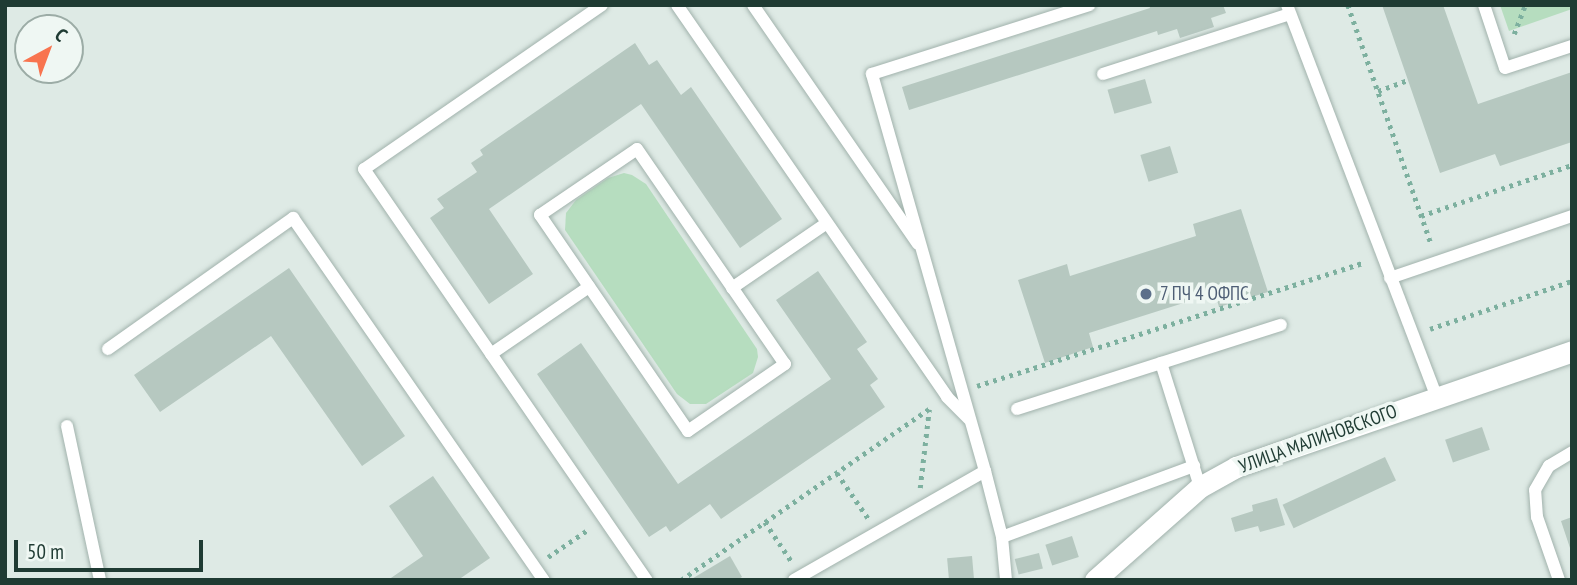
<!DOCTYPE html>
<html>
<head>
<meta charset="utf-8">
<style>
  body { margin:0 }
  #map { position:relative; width:1577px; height:585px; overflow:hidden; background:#deeae5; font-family:"PT Sans Narrow",sans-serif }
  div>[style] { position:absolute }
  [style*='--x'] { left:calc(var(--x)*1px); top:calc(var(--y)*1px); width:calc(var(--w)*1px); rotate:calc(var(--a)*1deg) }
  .green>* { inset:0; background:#b6ddbf }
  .building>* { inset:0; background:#b6c8c0; transform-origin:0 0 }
  .path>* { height:4.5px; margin-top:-2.25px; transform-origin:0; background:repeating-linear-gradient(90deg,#7db09f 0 3.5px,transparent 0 8.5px) }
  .roads { filter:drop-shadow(0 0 2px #a1b2ac) drop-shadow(0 0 2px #a1b2ac) }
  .lane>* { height:12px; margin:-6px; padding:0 6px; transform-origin:6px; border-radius:6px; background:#fff }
  .secondary>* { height:21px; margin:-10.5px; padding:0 10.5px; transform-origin:10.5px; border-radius:10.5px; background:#fff }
  .dots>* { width:19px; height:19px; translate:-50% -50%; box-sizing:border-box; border:4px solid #eff7f3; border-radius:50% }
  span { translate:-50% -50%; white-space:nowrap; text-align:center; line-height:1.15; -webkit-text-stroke:7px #eff7f3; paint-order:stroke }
  .service-label { font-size:19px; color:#4e5e75 }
  .left { translate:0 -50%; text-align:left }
  .street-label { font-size:19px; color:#1f3b33 }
  .frame { position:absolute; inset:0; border:7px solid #1f3b33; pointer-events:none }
  .north { position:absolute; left:14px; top:14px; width:70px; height:70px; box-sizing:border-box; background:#eff7f3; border:2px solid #9caca6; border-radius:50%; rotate:41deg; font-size:19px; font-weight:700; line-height:28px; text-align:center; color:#1f3b33 }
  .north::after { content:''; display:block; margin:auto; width:24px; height:32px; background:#f8744f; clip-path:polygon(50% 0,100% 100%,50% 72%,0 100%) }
  .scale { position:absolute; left:14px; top:540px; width:189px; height:32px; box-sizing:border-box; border:4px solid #1f3b33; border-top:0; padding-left:9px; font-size:21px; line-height:24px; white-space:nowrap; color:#1f3b33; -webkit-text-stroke:5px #eff7f3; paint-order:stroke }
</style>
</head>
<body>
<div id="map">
  <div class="green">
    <div style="clip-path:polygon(1500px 5px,1572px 5px,1572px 9px,1509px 31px)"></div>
    <div style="clip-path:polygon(624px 173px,632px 175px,646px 184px,757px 349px,758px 357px,753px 373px,706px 404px,690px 404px,677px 394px,565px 230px,566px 213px,576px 200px,608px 178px)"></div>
  </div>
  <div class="building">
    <div style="clip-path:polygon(1149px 5px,1223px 5px,1226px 13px,1211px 18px,1214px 27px,1180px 38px,1177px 29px,1158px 35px,1157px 31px,909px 110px,902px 87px,1150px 8px)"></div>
    <div style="clip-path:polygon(1382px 5px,1443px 5px,1478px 104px,1572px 72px,1572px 142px,1500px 166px,1495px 154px,1440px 173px)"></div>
    <div style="clip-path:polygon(635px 43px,649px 65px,657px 60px,681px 95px,691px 87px,782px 219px,740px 248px,641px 104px,489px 209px,533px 274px,489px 304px,430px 218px,444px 208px,437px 199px,477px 172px,471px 163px,483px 155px,480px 150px)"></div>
    <div style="left:1145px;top:79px;width:25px;height:39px;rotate:74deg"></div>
    <div style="left:1170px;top:146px;width:28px;height:31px;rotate:73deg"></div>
    <div style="clip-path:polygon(1241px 209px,1268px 292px,1219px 307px,1215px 293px,1089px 333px,1093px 347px,1045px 363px,1018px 280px,1067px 264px,1070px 276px,1196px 236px,1193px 224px)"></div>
    <div style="clip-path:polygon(289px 268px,405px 436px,362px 466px,271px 336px,160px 412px,134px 375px)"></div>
    <div style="clip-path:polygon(818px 271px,867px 342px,857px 349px,878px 379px,870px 385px,885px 407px,721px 519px,710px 504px,670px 532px,666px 526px,649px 537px,537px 374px,581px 343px,678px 484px,831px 379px,776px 300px)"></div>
    <div style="left:1482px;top:427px;width:24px;height:39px;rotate:71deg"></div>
    <div style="left:1385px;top:457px;width:26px;height:113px;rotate:65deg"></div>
    <div style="clip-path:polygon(433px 476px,490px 558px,458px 580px,388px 580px,423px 556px,389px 506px)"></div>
    <div style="clip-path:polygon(1277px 498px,1285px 525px,1260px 532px,1258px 526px,1235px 532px,1231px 518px,1253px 511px,1252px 505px)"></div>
    <div style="clip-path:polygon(1572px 517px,1572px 551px,1571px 551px,1561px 521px)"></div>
    <div style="left:1072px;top:536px;width:22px;height:28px;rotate:72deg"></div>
    <div style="left:1039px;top:553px;width:16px;height:25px;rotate:76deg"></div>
    <div style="clip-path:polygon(730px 556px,742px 577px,737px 580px,690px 580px)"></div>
    <div style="left:972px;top:556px;width:24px;height:25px;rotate:85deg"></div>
  </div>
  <div class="path">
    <div style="--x:1348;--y:5;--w:253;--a:70.8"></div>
    <div style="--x:1514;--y:34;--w:31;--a:-69"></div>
    <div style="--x:1378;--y:91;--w:33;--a:-20"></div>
    <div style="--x:1421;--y:216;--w:159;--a:-18.7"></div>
    <div style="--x:1430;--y:329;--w:150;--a:-18.7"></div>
    <div style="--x:977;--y:386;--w:407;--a:-17.7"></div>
    <div style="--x:837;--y:473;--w:55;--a:55.4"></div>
    <div style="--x:920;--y:488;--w:79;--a:-83.4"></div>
    <div style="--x:765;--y:522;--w:48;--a:56"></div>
    <div style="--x:548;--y:557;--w:50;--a:-34.3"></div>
    <div style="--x:681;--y:580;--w:305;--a:-34.6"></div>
  </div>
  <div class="roads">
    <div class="lane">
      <div style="--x:602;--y:5;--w:289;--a:145.4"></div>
      <div style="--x:364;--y:169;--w:499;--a:55.5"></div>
      <div style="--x:677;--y:5;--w:476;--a:55.4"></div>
      <div style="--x:947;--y:397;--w:31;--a:45"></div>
      <div style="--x:753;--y:5;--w:290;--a:55.4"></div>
      <div style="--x:1287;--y:5;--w:421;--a:69.1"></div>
      <div style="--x:1484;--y:5;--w:66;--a:71.6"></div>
      <div style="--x:1505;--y:68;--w:71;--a:-18.2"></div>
      <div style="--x:1103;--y:74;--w:196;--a:-17.8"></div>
      <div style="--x:637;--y:149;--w:261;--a:55.5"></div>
      <div style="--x:785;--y:364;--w:118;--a:145.4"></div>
      <div style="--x:688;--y:431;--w:262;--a:-124.4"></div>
      <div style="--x:540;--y:215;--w:117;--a:-34.2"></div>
      <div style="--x:1390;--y:278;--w:192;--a:-18.8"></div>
      <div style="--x:732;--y:288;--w:115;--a:-34.4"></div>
      <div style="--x:108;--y:349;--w:227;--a:-35.3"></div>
      <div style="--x:293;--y:218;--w:441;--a:55.3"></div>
      <div style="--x:491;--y:354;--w:119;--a:-34.4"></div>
      <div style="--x:1161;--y:363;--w:130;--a:72.5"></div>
      <div style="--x:1017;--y:409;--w:277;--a:-17.7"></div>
      <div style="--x:67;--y:426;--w:157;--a:77.9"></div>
      <div style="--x:1002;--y:537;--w:205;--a:-20.3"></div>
      <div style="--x:794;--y:580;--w:220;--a:-29.7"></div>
      <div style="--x:1006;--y:580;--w:43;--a:-95.3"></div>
      <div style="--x:1002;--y:537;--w:68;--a:-104.4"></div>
      <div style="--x:985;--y:471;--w:413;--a:-105.9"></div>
      <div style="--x:872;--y:74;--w:228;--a:-17.6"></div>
      <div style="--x:1559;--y:580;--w:67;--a:-109.2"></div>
      <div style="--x:1537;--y:517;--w:27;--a:-94"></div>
      <div style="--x:1535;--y:490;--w:28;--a:-60"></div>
      <div style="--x:1549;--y:466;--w:27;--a:-31"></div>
    </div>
    <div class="secondary">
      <div style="--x:1095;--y:580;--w:140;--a:-41.5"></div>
      <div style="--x:1200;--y:487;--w:41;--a:-29.1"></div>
      <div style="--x:1236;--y:467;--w:355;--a:-19"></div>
    </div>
  </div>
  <div class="dots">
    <div style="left:1146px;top:294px;background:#5c6f8a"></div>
  </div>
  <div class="service-label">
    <span class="left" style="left:1160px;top:294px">7 ПЧ 4 ОФПС</span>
  </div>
  <div class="street-label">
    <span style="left:1318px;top:439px;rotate:-20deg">УЛИЦА МАЛИНОВСКОГО</span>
  </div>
  <div class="frame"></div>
  <div class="north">С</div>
  <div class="scale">50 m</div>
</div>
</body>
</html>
